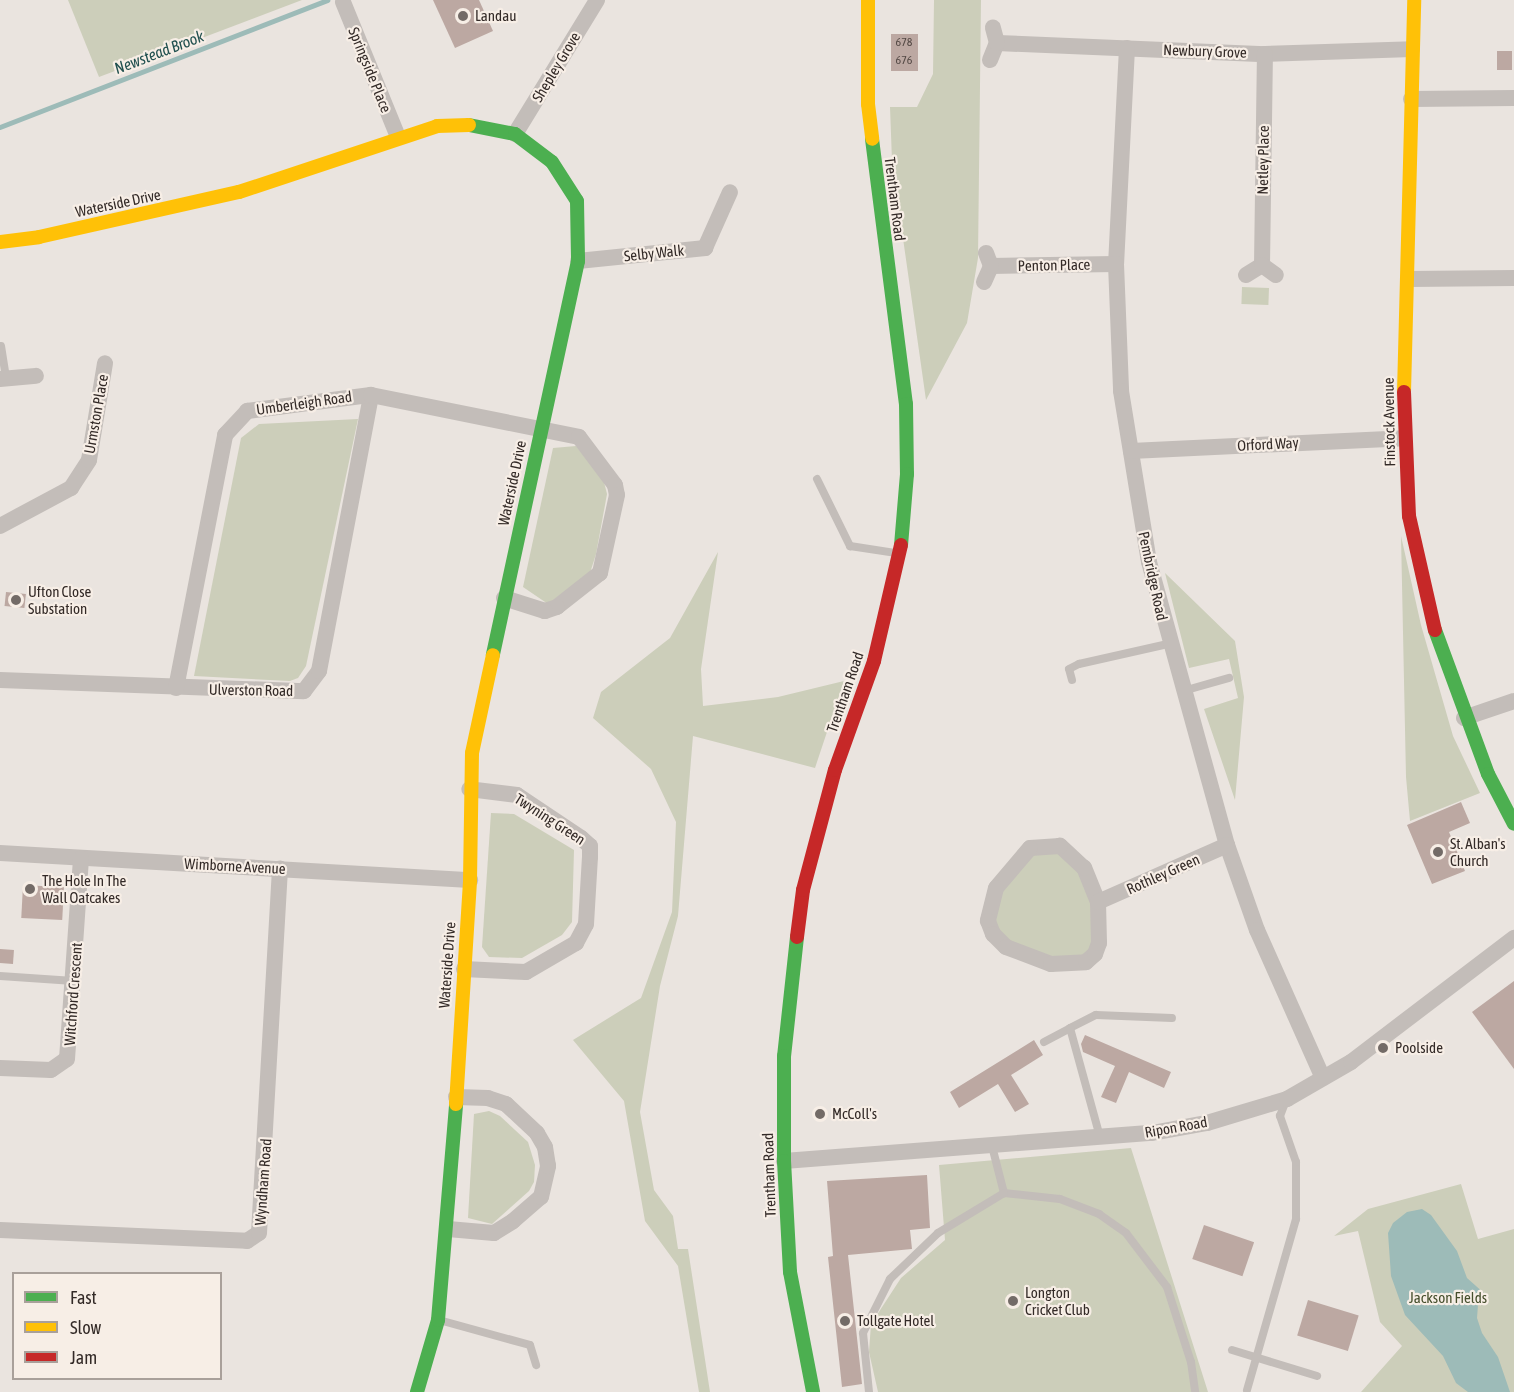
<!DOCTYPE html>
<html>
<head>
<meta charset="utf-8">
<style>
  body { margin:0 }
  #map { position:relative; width:1514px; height:1392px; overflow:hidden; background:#eae4df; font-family:"Asap Condensed",sans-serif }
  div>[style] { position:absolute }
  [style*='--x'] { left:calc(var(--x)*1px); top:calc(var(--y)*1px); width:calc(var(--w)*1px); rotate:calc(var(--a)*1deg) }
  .green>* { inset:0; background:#ccceba; transform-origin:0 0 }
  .water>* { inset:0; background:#9dbbb8 }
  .stream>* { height:4.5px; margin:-2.25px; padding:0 2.25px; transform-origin:2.25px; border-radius:2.25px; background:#9dbbb8 }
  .building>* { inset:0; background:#bca8a2; transform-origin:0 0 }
  .lane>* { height:8px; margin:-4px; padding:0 4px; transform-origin:4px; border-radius:4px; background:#c3bdb9 }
  .street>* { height:16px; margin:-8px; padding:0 8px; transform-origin:8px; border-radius:8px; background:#c3bdb9 }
  .fast>* { height:14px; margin:-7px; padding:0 7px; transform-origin:7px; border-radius:7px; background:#4caf50 }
  .slow>* { height:14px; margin:-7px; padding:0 7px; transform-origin:7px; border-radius:7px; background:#ffc107 }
  .jam>* { height:14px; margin:-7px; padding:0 7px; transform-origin:7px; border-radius:7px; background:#c62828 }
  .dots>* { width:16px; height:16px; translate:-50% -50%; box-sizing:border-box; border:3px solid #f7eee6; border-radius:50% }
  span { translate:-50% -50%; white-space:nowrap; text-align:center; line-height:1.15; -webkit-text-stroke:4.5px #f7eee6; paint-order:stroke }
  .number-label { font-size:12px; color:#554a46 }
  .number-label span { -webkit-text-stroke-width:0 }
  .poi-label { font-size:15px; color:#332a27 }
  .left { translate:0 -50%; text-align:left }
  .street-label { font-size:15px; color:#332a27 }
  .park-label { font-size:15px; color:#464f2d }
  .water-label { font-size:16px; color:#21504f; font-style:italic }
  .legend { position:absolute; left:12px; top:1272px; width:210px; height:108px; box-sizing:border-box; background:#f7eee6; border:2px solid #a9a09a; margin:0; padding:8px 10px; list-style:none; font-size:18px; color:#332a27 }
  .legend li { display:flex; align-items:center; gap:12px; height:30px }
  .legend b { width:30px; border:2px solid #a9a09a }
</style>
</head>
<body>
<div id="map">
  <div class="green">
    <div style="clip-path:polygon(68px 0,302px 0,99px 77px)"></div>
    <div style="clip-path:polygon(934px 0,981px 0,978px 258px,967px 323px,926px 400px,892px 161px,890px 107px,917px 107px,933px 74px)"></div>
    <div style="left:1242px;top:287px;width:27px;height:17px;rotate:2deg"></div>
    <div style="clip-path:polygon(358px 419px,306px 666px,298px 678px,290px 681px,194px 676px,241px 438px,259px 424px)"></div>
    <div style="clip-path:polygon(576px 446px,603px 478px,607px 494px,596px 554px,590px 573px,548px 604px,523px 587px,553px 448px)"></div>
    <div style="clip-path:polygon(1401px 536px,1421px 625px,1453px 736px,1480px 793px,1410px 821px,1406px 777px)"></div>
    <div style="clip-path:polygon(718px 552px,701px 669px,703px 706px,778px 697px,844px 681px,815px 768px,693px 736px,678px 916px,660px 986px,640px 1112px,654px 1190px,673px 1216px,678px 1249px,688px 1249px,710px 1392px,699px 1392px,678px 1266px,645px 1221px,624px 1101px,573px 1040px,641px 998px,672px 912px,676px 822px,651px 769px,593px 718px,601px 692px,670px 638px)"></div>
    <div style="clip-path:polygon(1165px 573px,1235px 641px,1244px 697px,1235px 800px,1204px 709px,1238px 698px,1229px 659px,1189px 668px)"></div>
    <div style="clip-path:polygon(491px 813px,514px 814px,574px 850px,572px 922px,562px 935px,522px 958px,489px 957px,482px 947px)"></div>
    <div style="clip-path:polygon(1059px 849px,1082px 870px,1095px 903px,1092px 952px,1071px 962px,1008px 945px,992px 920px,1000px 890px,1032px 851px)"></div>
    <div style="clip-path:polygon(489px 1111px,500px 1116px,528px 1142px,535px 1165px,534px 1182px,529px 1191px,492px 1224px,468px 1218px,474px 1114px)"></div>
    <div style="clip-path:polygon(1131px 1148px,1208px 1392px,878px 1392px,869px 1352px,871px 1324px,901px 1278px,945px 1240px,939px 1165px)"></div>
    <div style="clip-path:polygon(1461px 1184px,1478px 1239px,1514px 1229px,1514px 1392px,1361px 1392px,1402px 1346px,1380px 1322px,1358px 1231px,1334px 1236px,1368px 1209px)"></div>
  </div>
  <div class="water">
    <div style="clip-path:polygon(1422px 1209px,1431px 1215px,1457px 1251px,1467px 1278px,1485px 1294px,1478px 1305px,1477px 1318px,1482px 1333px,1498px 1357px,1510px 1392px,1468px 1392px,1456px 1383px,1443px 1356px,1405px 1315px,1391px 1276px,1388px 1233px,1393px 1223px,1407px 1212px)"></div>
  </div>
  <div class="stream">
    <div style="--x:0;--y:127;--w:351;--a:-21.2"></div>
  </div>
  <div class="building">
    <div style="clip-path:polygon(433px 0,479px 0,493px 31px,455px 48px)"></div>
    <div style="left:891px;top:34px;width:27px;height:37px"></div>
    <div style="left:1497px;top:51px;width:15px;height:19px"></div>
    <div style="left:6px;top:592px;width:20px;height:14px;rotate:6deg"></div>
    <div style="clip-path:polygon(1461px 802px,1470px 823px,1449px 832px,1465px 871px,1432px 884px,1407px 825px)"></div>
    <div style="left:23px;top:885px;width:41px;height:33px;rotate:3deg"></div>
    <div style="left:0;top:949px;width:14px;height:14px;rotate:4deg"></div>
    <div style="clip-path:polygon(1514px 981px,1514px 1069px,1472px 1012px)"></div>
    <div style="clip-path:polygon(1085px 1035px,1171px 1072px,1164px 1088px,1129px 1072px,1116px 1103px,1101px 1097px,1115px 1066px,1083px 1052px,1081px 1044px)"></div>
    <div style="clip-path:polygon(1034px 1040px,1043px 1055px,1011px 1075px,1029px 1104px,1015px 1112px,998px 1084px,959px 1108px,950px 1092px)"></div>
    <div style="clip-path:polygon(927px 1175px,930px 1228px,910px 1230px,912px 1249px,848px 1255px,862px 1384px,842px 1387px,828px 1257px,833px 1256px,827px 1181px)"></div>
    <div style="left:1204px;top:1225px;width:53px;height:36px;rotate:19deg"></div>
    <div style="left:1308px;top:1300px;width:53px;height:37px;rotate:17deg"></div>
  </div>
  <div class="lane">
    <div style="--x:1;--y:346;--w:31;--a:81"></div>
    <div style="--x:817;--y:479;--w:75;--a:63.8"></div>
    <div style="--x:850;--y:546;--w:47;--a:8.7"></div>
    <div style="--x:1072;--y:680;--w:11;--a:-105"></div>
    <div style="--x:1069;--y:669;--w:11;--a:-27"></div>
    <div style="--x:1079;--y:664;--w:91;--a:-12.7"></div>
    <div style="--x:1183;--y:691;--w:48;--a:-15.8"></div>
    <div style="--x:0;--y:976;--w:74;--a:3.9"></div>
    <div style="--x:1070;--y:1028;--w:29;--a:-27"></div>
    <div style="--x:1096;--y:1015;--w:76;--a:2.3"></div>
    <div style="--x:1044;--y:1042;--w:30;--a:-28"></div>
    <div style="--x:1070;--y:1028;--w:113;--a:74.6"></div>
    <div style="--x:992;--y:1146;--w:49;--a:75.7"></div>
    <div style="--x:1004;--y:1193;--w:56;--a:6.1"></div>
    <div style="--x:1060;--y:1199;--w:42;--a:21"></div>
    <div style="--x:1099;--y:1214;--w:33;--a:35"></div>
    <div style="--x:1126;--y:1233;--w:68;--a:52.8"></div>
    <div style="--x:1167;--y:1287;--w:79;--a:72.3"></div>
    <div style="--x:1191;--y:1362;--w:30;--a:82"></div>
    <div style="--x:439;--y:1320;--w:94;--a:15.4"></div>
    <div style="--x:530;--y:1345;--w:21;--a:73"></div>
    <div style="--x:1232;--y:1350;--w:89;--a:17"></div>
    <div style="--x:1247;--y:1390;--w:178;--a:-74"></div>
    <div style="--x:1296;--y:1219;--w:57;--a:-90"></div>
    <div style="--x:1296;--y:1162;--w:49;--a:-109.2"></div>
    <div style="--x:1280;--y:1116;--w:17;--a:-69"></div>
    <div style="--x:869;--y:1392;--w:59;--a:-95.8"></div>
    <div style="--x:863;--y:1333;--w:60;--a:-63.4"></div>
    <div style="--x:890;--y:1279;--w:66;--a:-43.8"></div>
    <div style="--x:938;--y:1233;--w:77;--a:-31.2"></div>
  </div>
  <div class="street">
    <div style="--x:343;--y:2;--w:146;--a:67.8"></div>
    <div style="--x:997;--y:43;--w:268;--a:2.4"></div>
    <div style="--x:1265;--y:54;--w:147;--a:-1.9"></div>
    <div style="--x:1127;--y:48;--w:216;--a:92.9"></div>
    <div style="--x:1116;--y:264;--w:127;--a:87.7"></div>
    <div style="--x:1121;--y:391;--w:173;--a:80.7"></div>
    <div style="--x:1149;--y:562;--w:294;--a:74.6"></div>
    <div style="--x:1227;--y:845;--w:90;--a:70.6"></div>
    <div style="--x:1257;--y:930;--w:162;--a:66"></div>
    <div style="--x:990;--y:60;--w:18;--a:-68"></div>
    <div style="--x:997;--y:43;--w:16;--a:-105"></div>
    <div style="--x:1411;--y:99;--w:103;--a:-0.6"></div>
    <div style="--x:515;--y:134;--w:157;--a:-58.5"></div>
    <div style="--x:578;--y:261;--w:128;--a:-5.8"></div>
    <div style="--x:705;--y:248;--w:61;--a:-65.9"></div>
    <div style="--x:1262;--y:265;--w:211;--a:-89.2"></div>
    <div style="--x:991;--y:266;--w:125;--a:-0.9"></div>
    <div style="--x:1246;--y:275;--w:19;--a:-32"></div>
    <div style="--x:1262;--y:265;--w:17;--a:36"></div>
    <div style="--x:1409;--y:279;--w:105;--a:-0.5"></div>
    <div style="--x:984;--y:282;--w:17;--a:-66"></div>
    <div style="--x:991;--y:266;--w:14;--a:-111"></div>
    <div style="--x:0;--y:379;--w:36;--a:-5"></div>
    <div style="--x:1131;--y:451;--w:273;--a:-2.7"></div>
    <div style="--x:0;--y:526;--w:81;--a:-28.2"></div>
    <div style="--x:71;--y:488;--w:33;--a:-57"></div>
    <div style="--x:89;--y:460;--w:98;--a:-80.6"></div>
    <div style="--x:0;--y:680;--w:304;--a:2.1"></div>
    <div style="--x:304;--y:691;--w:25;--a:-53"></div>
    <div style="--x:319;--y:671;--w:281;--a:-79.3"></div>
    <div style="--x:176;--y:688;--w:258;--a:-79"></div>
    <div style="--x:225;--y:435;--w:33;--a:-47"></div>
    <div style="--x:247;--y:411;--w:125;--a:-7.4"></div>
    <div style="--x:371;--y:395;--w:212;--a:11.4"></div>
    <div style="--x:579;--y:437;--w:60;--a:53.1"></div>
    <div style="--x:615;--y:485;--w:10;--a:79"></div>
    <div style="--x:617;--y:495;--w:80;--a:102.3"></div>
    <div style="--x:600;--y:573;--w:55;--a:141.7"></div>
    <div style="--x:557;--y:607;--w:13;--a:162"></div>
    <div style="--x:545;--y:611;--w:43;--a:-162.4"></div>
    <div style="--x:1464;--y:718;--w:53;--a:-18.8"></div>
    <div style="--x:0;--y:853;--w:471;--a:3.3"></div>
    <div style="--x:1098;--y:902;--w:37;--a:-112"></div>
    <div style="--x:1084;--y:868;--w:33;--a:-137"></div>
    <div style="--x:1060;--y:846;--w:30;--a:176"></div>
    <div style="--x:1030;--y:848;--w:52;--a:130.4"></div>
    <div style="--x:996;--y:888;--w:34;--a:104"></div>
    <div style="--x:988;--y:921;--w:14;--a:69"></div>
    <div style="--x:993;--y:934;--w:18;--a:45"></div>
    <div style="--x:1006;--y:947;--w:48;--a:20.7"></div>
    <div style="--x:1051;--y:964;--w:35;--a:-3"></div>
    <div style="--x:1086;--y:962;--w:12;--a:-42"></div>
    <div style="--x:1095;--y:954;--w:12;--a:-70"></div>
    <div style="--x:1099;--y:943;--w:41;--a:-91.4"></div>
    <div style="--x:1098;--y:902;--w:141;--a:-23.8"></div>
    <div style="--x:464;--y:969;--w:62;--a:2.8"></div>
    <div style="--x:526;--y:972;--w:58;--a:-30.1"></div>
    <div style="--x:576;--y:943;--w:21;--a:-62"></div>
    <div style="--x:586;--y:924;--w:67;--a:-86.6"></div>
    <div style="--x:590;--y:857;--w:11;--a:-90"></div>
    <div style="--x:590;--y:846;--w:12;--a:-138"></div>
    <div style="--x:581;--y:838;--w:77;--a:-146.1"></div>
    <div style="--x:517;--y:795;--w:48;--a:-172.9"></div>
    <div style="--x:0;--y:1068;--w:51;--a:2.2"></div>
    <div style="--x:51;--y:1070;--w:19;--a:-35"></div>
    <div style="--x:67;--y:1059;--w:201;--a:-86"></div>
    <div style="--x:784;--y:1161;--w:369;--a:-4.4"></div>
    <div style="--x:1152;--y:1133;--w:56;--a:-10.3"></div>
    <div style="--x:1207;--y:1123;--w:84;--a:-16.7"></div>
    <div style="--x:1287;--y:1099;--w:74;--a:-30"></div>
    <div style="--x:1351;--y:1062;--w:205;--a:-37.3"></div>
    <div style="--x:448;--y:1229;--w:46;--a:5"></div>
    <div style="--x:494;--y:1233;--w:22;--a:-32"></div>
    <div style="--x:513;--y:1221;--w:37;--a:-41"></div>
    <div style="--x:541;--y:1197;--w:32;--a:-77"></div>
    <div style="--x:548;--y:1166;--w:19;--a:-99"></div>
    <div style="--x:545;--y:1147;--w:16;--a:-120"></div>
    <div style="--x:537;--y:1133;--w:42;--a:-136.9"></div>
    <div style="--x:506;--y:1104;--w:19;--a:-162"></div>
    <div style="--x:488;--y:1098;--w:32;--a:-178"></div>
    <div style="--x:0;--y:1230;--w:247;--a:2.5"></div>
    <div style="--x:247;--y:1241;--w:14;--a:-34"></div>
    <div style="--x:259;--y:1233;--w:365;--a:-86.7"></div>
  </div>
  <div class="fast">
    <div style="--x:469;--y:125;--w:47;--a:11.1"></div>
    <div style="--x:515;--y:134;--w:46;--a:37.1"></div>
    <div style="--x:552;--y:162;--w:46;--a:57.3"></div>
    <div style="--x:577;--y:201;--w:60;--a:89"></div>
    <div style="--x:578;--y:261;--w:403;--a:102.2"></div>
    <div style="--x:872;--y:139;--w:267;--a:82.7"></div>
    <div style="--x:906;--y:404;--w:70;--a:89.2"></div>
    <div style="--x:907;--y:474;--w:71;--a:94.8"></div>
    <div style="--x:1435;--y:630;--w:153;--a:69.8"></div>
    <div style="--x:1488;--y:774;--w:56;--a:62.5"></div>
    <div style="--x:797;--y:937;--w:120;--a:96.2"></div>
    <div style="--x:784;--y:1056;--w:105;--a:90"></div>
    <div style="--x:784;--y:1161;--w:111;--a:86.9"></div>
    <div style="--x:790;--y:1272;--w:122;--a:79.1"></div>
    <div style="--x:417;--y:1392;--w:75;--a:-73.7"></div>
    <div style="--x:438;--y:1320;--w:217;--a:-85.2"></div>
  </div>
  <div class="slow">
    <div style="--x:868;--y:0;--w:104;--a:90"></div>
    <div style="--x:868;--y:104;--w:35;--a:83"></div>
    <div style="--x:0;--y:242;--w:39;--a:-7"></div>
    <div style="--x:39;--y:237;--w:205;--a:-12.7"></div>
    <div style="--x:239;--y:192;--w:209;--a:-18.4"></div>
    <div style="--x:437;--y:126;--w:32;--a:-2"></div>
    <div style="--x:1404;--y:392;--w:392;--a:-88.5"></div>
    <div style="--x:456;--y:1104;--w:224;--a:-86.4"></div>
    <div style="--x:470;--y:880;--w:127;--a:-89.1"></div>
    <div style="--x:472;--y:753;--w:100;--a:-77.9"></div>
  </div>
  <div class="jam">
    <div style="--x:1404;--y:392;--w:124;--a:87.7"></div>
    <div style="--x:1409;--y:516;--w:117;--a:77.2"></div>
    <div style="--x:797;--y:937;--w:47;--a:-82.7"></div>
    <div style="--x:803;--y:890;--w:124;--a:-75.1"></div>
    <div style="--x:835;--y:770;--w:116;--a:-70.3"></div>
    <div style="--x:874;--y:661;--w:119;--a:-76.9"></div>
  </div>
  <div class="dots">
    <div style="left:463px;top:16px;background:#736b67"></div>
    <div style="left:16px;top:600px;background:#736b67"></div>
    <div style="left:1438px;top:852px;background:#736b67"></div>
    <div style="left:30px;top:889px;background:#736b67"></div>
    <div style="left:1383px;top:1048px;background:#736b67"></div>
    <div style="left:820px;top:1114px;background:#736b67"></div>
    <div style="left:1013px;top:1301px;background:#736b67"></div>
    <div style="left:845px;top:1321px;background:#736b67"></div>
  </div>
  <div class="number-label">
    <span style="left:904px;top:43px">678</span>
    <span style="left:904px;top:61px">676</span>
  </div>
  <div class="poi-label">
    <span class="left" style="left:475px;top:16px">Landau</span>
    <span class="left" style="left:28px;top:600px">Ufton Close<br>Substation</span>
    <span class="left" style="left:1450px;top:852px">St. Alban's<br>Church</span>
    <span class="left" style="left:42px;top:889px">The Hole In The<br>Wall Oatcakes</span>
    <span class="left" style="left:1395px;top:1048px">Poolside</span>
    <span class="left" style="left:832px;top:1114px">McColl's</span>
    <span class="left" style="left:1025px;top:1301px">Longton<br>Cricket Club</span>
    <span class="left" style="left:857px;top:1321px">Tollgate Hotel</span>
  </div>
  <div class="street-label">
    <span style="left:1205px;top:51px;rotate:2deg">Newbury Grove</span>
    <span style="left:556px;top:67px;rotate:-59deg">Shepley Grove</span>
    <span style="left:370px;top:70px;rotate:68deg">Springside Place</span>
    <span style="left:1263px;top:160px;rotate:-89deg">Netley Place</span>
    <span style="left:895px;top:199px;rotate:83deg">Trentham Road</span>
    <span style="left:118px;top:203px;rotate:-12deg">Waterside Drive</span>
    <span style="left:654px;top:253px;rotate:-6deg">Selby Walk</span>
    <span style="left:1054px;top:265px;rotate:-1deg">Penton Place</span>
    <span style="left:304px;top:403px;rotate:-8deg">Umberleigh Road</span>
    <span style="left:96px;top:414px;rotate:-80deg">Urmston Place</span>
    <span style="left:1389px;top:422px;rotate:-91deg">Finstock Avenue</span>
    <span style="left:1268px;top:444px;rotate:-3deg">Orford Way</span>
    <span style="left:512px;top:483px;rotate:-78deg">Waterside Drive</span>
    <span style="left:1153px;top:576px;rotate:78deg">Pembridge Road</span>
    <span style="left:251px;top:690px;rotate:1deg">Ulverston Road</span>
    <span style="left:845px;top:692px;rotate:-71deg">Trentham Road</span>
    <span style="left:550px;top:819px;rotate:33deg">Twyning Green</span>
    <span style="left:235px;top:866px;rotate:3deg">Wimborne Avenue</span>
    <span style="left:1163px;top:874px;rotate:-24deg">Rothley Green</span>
    <span style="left:447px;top:965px;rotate:-86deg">Waterside Drive</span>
    <span style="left:73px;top:994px;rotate:-86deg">Witchford Crescent</span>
    <span style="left:1176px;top:1127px;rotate:-10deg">Ripon Road</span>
    <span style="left:769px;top:1175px;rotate:-92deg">Trentham Road</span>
    <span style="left:263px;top:1182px;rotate:-86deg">Wyndham Road</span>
  </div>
  <div class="park-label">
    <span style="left:1448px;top:1298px">Jackson Fields</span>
  </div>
  <div class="water-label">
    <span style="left:159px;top:52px;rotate:-21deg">Newstead Brook</span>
  </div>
  <ul class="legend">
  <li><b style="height:8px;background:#4caf50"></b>Fast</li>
  <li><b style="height:8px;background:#ffc107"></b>Slow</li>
  <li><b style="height:8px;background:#c62828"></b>Jam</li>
  </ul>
</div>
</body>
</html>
